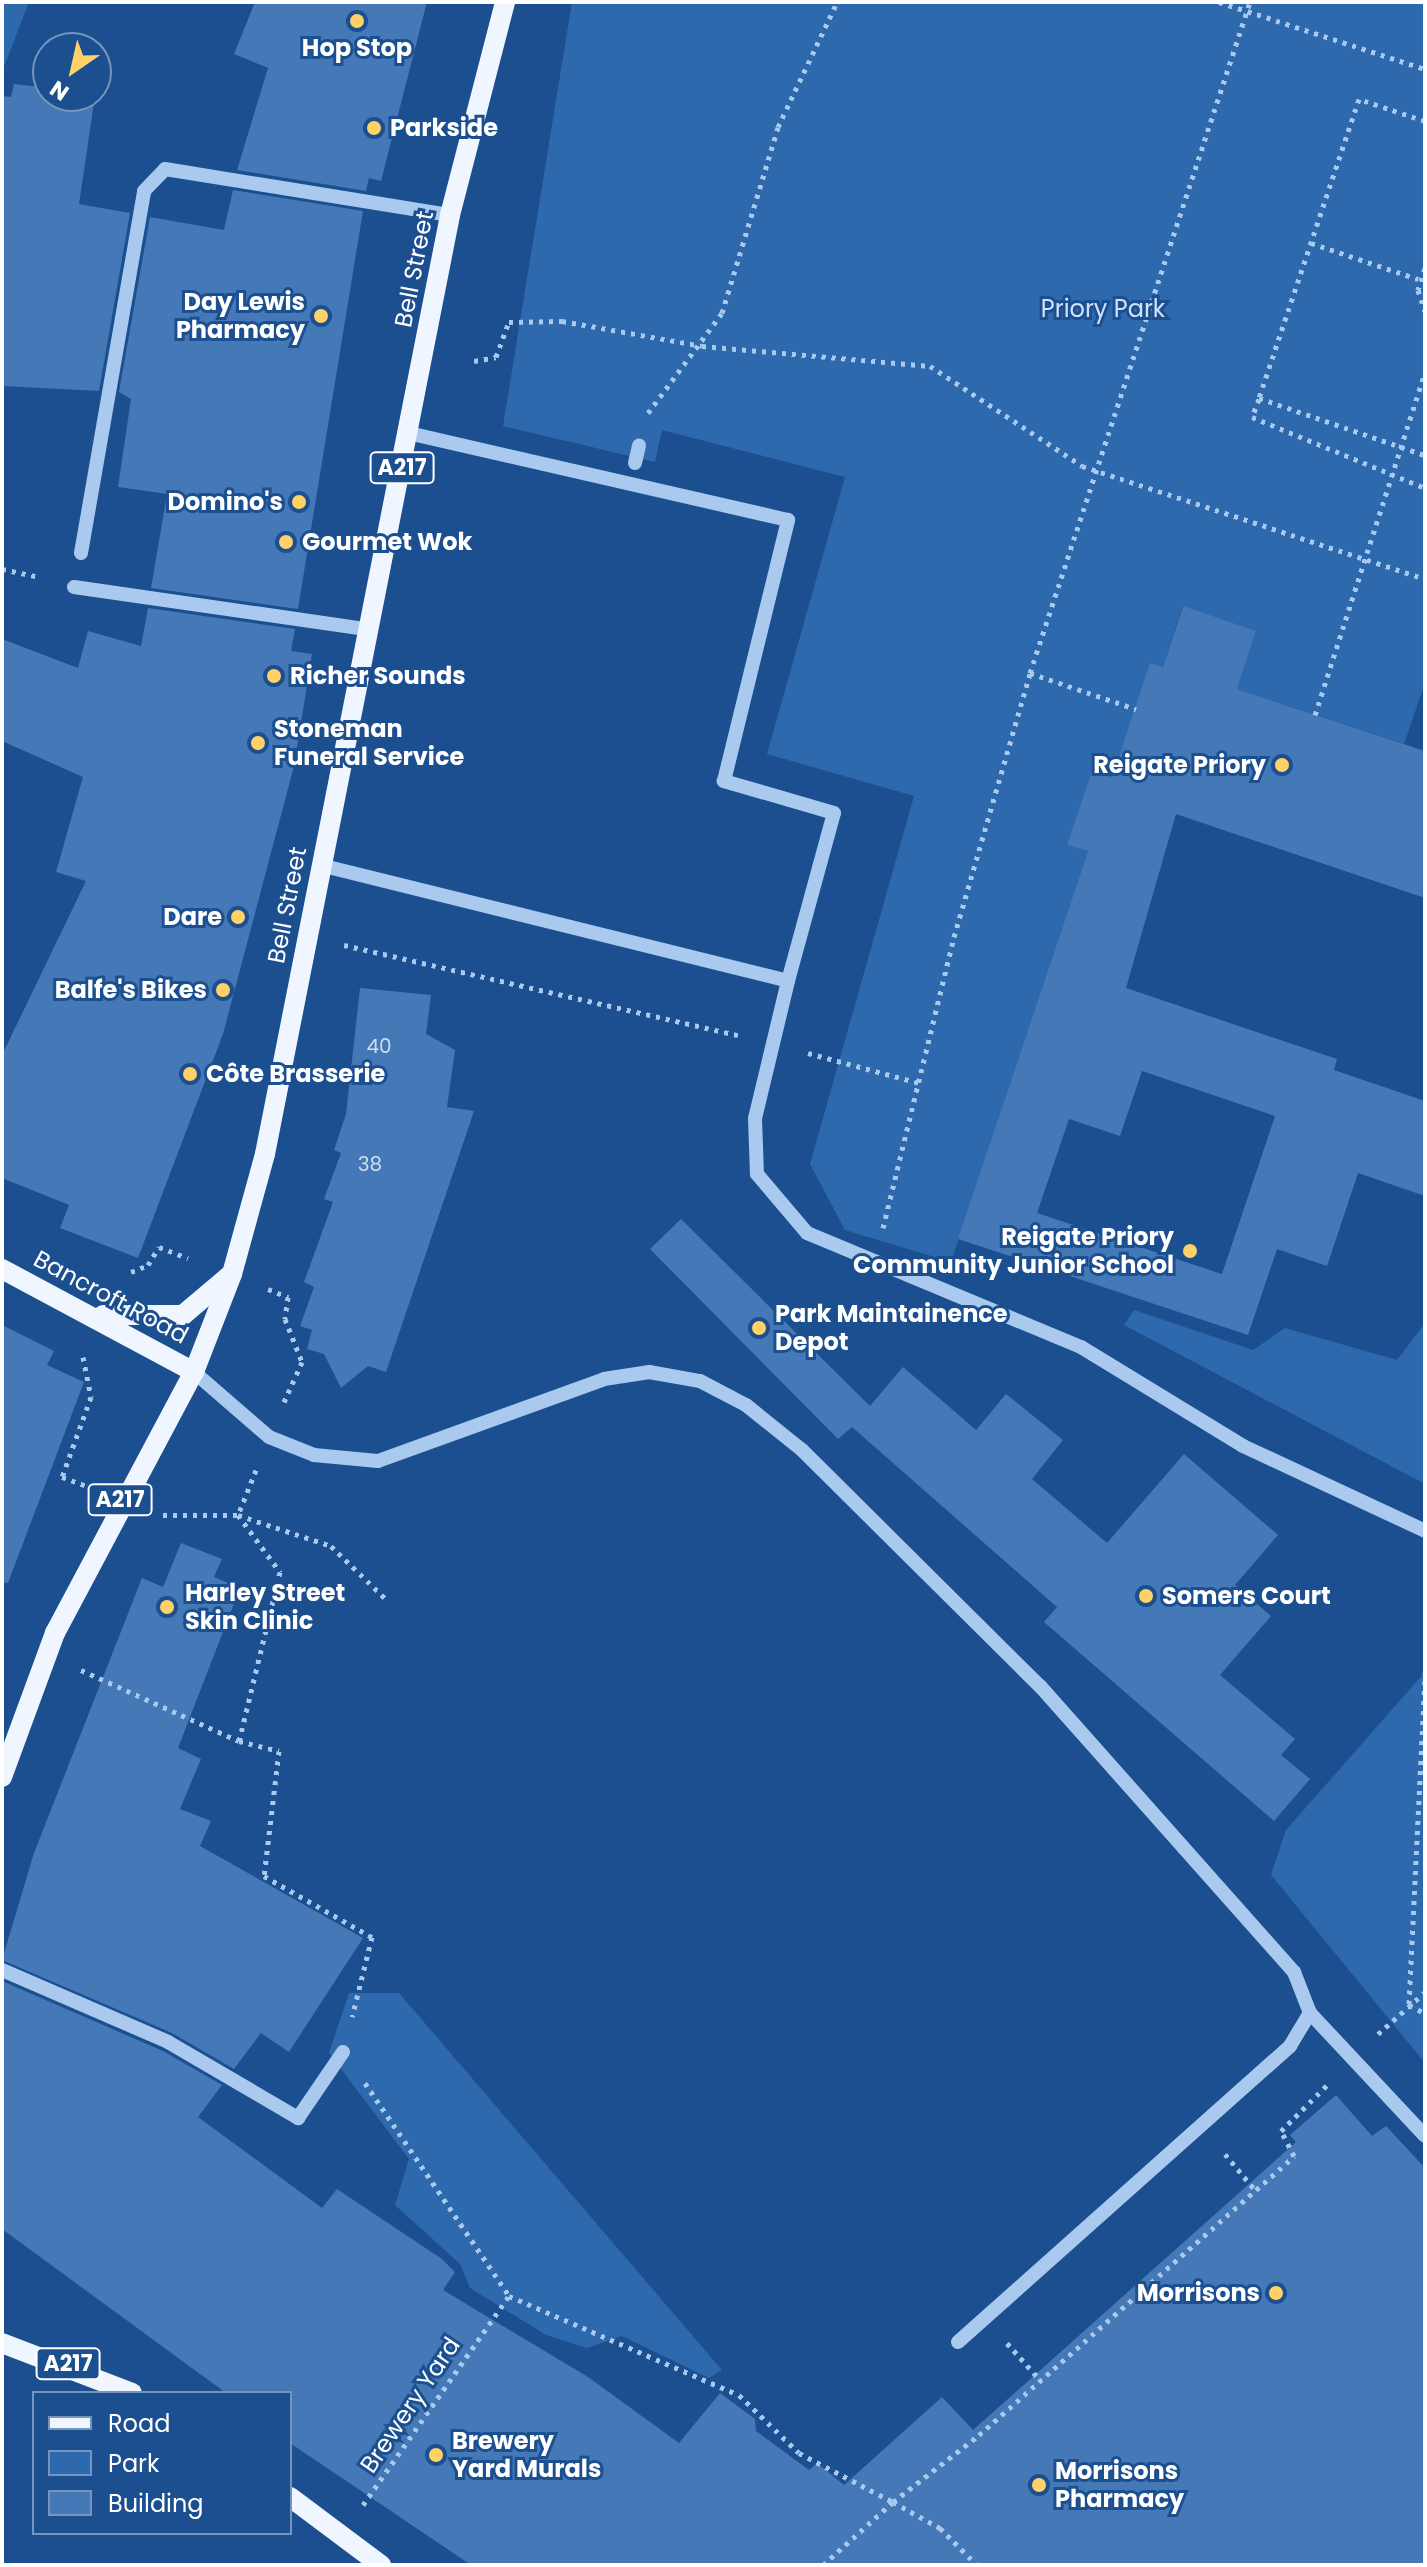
<!DOCTYPE html>
<html>
<head>
<meta charset="utf-8">
<style>
  body { margin:0 }
  #map { position:relative; width:1427px; height:2567px; overflow:hidden; background:#1b4f8f; font-family:Poppins,sans-serif }
  div>[style] { position:absolute }
  [style*='--x'] { left:calc(var(--x)*1px); top:calc(var(--y)*1px); width:calc(var(--w)*1px); rotate:calc(var(--a)*1deg) }
  .green>* { inset:0; background:#2e69ad }
  .building>* { inset:0; background:#4478b7 }
  .path>* { height:5px; margin-top:-2.5px; transform-origin:0; background:repeating-linear-gradient(90deg,#a9c9ee 0 4px,transparent 0 10px) }
  .minor>* { height:14px; margin:-7px; padding:0 7px; transform-origin:7px; border-radius:7px; background:#a9c9ee }
  .major>* { height:20px; margin:-10px; padding:0 10px; transform-origin:10px; border-radius:10px; background:#f0f6ff }
  .dots>* { width:22px; height:22px; translate:-50% -50%; box-sizing:border-box; border:4px solid #1b4f8f; border-radius:50% }
  span { translate:-50% -50%; white-space:nowrap; text-align:center; line-height:1.15; -webkit-text-stroke:6px #1b4f8f; paint-order:stroke }
  .number-label { font-size:20px; color:#d0dded }
  .number-label span { -webkit-text-stroke-width:0 }
  .shield-label span { padding:2px 6px; background:#1b4f8f; border:2px solid; border-radius:6px; -webkit-text-stroke-width:0 }
  .shield-label { font-size:22px; color:#fff; font-weight:700 }
  .poi-label { font-size:24px; color:#fff; font-weight:700 }
  .left { translate:0 -50%; text-align:left }
  .right { translate:-100% -50%; text-align:right }
  .street-label { font-size:24px; color:#fff }
  .park-label { font-size:24px; color:#cfe3fa }
  .frame { position:absolute; inset:0; border:4px solid #fff; pointer-events:none }
  .legend { position:absolute; left:32px; top:2391px; width:260px; height:144px; box-sizing:border-box; background:#1b4f8f; border:2px solid #7695bc; margin:0; padding:10px 14px; list-style:none; font-size:24px; color:#fff }
  .legend li { display:flex; align-items:center; gap:16px; height:40px }
  .legend b { width:40px; border:2px solid #7695bc }
  .north { position:absolute; left:32px; top:32px; width:80px; height:80px; box-sizing:border-box; background:#1b4f8f; border:2px solid #7695bc; border-radius:50%; rotate:214deg; font-size:22px; font-weight:700; line-height:32px; text-align:center; color:#fff }
  .north::after { content:''; display:block; margin:auto; width:28px; height:36px; background:#ffd166; clip-path:polygon(50% 0,100% 100%,50% 72%,0 100%) }
</style>
</head>
<body>
<div id="map">
  <div class="green">
    <div style="clip-path:polygon(2px 2px,29px 2px,2px 72px)"></div>
    <div style="clip-path:polygon(572px 2px,1425px 2px,1425px 683px,1404px 744px,1237px 689px,1256px 631px,1182px 607px,1163px 667px,1150px 664px,1133px 785px,1092px 772px,1068px 845px,1088px 851px,951px 1262px,845px 1230px,810px 1164px,914px 796px,767px 754px,845px 477px,662px 430px,655px 462px,503px 426px)"></div>
    <div style="clip-path:polygon(1134px 1310px,1253px 1350px,1285px 1328px,1397px 1360px,1425px 1323px,1425px 1484px,1124px 1325px)"></div>
    <div style="clip-path:polygon(1425px 1672px,1425px 2063px,1271px 1875px,1286px 1830px)"></div>
    <div style="clip-path:polygon(349px 1993px,399px 1993px,722px 2370px,709px 2378px,622px 2336px,587px 2348px,546px 2335px,470px 2288px,460px 2264px,395px 2205px,409px 2159px,329px 2053px)"></div>
  </div>
  <div class="building">
    <div style="clip-path:polygon(255px 2px,427px 2px,381px 181px,369px 178px,366px 191px,237px 170px,268px 68px,234px 54px)"></div>
    <div style="clip-path:polygon(14px 84px,48px 88px,48px 96px,95px 96px,79px 204px,130px 213px,99px 391px,2px 386px,2px 96px,11px 97px)"></div>
    <div style="clip-path:polygon(233px 190px,363px 211px,298px 609px,151px 588px,167px 494px,118px 487px,131px 399px,119px 392px,150px 217px,224px 230px)"></div>
    <div style="clip-path:polygon(evenodd,1183px 606px,1256px 631px,1237px 689px,1425px 751px,1425px 898px,1176px 814px,1126px 988px,1337px 1059px,1334px 1070px,1425px 1101px,1425px 1196px,1358px 1173px,1327px 1266px,1277px 1249px,1248px 1335px,958px 1239px,1088px 851px,1067px 845px,1092px 771px,1112px 778px,1150px 663px,1163px 667px,1183px 606px,1142px 1071px,1275px 1116px,1222px 1274px,1037px 1213px,1069px 1119px,1120px 1136px,1142px 1071px)"></div>
    <div style="clip-path:polygon(148px 608px,295px 629px,291px 651px,312px 654px,294px 766px,223px 1034px,138px 1258px,60px 1228px,69px 1205px,2px 1178px,2px 1055px,86px 881px,56px 872px,83px 777px,2px 741px,2px 639px,78px 668px,88px 631px,141px 646px)"></div>
    <div style="clip-path:polygon(360px 988px,431px 995px,426px 1034px,455px 1050px,447px 1107px,474px 1111px,386px 1372px,368px 1366px,341px 1388px,324px 1354px,307px 1349px,312px 1330px,300px 1326px,314px 1287px,304px 1282px,333px 1202px,324px 1199px,341px 1153px,334px 1150px,346px 1114px)"></div>
    <div style="clip-path:polygon(681px 1219px,870px 1406px,903px 1367px,976px 1430px,1006px 1394px,1063px 1440px,1032px 1479px,1107px 1543px,1184px 1454px,1278px 1535px,1235px 1585px,1271px 1616px,1220px 1675px,1295px 1739px,1281px 1755px,1310px 1779px,1274px 1821px,1044px 1622px,1057px 1607px,852px 1427px,838px 1439px,650px 1249px)"></div>
    <div style="clip-path:polygon(2px 1325px,54px 1351px,47px 1365px,84px 1382px,8px 1583px,2px 1582px)"></div>
    <div style="clip-path:polygon(181px 1543px,222px 1559px,214px 1577px,240px 1588px,178px 1748px,201px 1759px,180px 1809px,211px 1821px,200px 1846px,363px 1938px,289px 2052px,261px 2033px,234px 2069px,172px 2033px,2px 1960px,34px 1853px,142px 1578px,163px 1587px)"></div>
    <div style="clip-path:polygon(2px 1981px,163px 2051px,222px 2085px,198px 2117px,322px 2208px,337px 2189px,442px 2259px,455px 2272px,443px 2290px,588px 2377px,679px 2443px,720px 2393px,755px 2419px,756px 2431px,809px 2470px,817px 2463px,844px 2485px,942px 2397px,973px 2430px,1296px 2142px,1290px 2135px,1336px 2095px,1372px 2136px,1386px 2126px,1425px 2168px,1425px 2565px,471px 2565px,290px 2443px,290px 2393px,226px 2393px,2px 2229px)"></div>
  </div>
  <div class="path">
    <div style="--x:1219;--y:2;--w:217;--a:18"></div>
    <div style="--x:1425;--y:121;--w:70;--a:-161.6"></div>
    <div style="--x:1359;--y:99;--w:315;--a:108.5"></div>
    <div style="--x:1259;--y:398;--w:176;--a:19"></div>
    <div style="--x:1311;--y:243;--w:113;--a:18.6"></div>
    <div style="--x:1425;--y:268;--w:23;--a:108"></div>
    <div style="--x:1418;--y:290;--w:22;--a:72"></div>
    <div style="--x:474;--y:361;--w:22;--a:-10"></div>
    <div style="--x:496;--y:357;--w:37;--a:-70"></div>
    <div style="--x:509;--y:322;--w:53;--a:-1.1"></div>
    <div style="--x:562;--y:321;--w:142;--a:10.1"></div>
    <div style="--x:702;--y:346;--w:229;--a:5"></div>
    <div style="--x:930;--y:366;--w:182;--a:33.3"></div>
    <div style="--x:1082;--y:466;--w:361;--a:18.2"></div>
    <div style="--x:1259;--y:399;--w:19;--a:111"></div>
    <div style="--x:1252;--y:417;--w:187;--a:22.3"></div>
    <div style="--x:648;--y:413;--w:124;--a:-53.5"></div>
    <div style="--x:722;--y:313;--w:194;--a:-73.2"></div>
    <div style="--x:778;--y:127;--w:138;--a:-64.7"></div>
    <div style="--x:2;--y:569;--w:39;--a:12"></div>
    <div style="--x:1030;--y:673;--w:112;--a:18.8"></div>
    <div style="--x:1315;--y:715;--w:360;--a:-72.2"></div>
    <div style="--x:344;--y:945;--w:406;--a:12.9"></div>
    <div style="--x:808;--y:1053;--w:115;--a:15.1"></div>
    <div style="--x:883;--y:1228;--w:300;--a:-76.3"></div>
    <div style="--x:954;--y:937;--w:275;--a:-73.9"></div>
    <div style="--x:1030;--y:673;--w:706;--a:-71.85"></div>
    <div style="--x:131;--y:1272;--w:18;--a:-22"></div>
    <div style="--x:148;--y:1265;--w:21;--a:-59"></div>
    <div style="--x:159;--y:1247;--w:31;--a:21"></div>
    <div style="--x:268;--y:1289;--w:22;--a:22"></div>
    <div style="--x:288;--y:1297;--w:22;--a:98"></div>
    <div style="--x:285;--y:1319;--w:46;--a:68.4"></div>
    <div style="--x:302;--y:1362;--w:44;--a:114.2"></div>
    <div style="--x:83;--y:1357;--w:41;--a:78.7"></div>
    <div style="--x:91;--y:1397;--w:85;--a:109.9"></div>
    <div style="--x:62;--y:1477;--w:30;--a:20"></div>
    <div style="--x:256;--y:1470;--w:48;--a:111.8"></div>
    <div style="--x:238;--y:1515;--w:71;--a:53.6"></div>
    <div style="--x:280;--y:1572;--w:174;--a:103.6"></div>
    <div style="--x:239;--y:1741;--w:41;--a:14"></div>
    <div style="--x:279;--y:1751;--w:126;--a:96.8"></div>
    <div style="--x:264;--y:1876;--w:124;--a:29.5"></div>
    <div style="--x:372;--y:1937;--w:82;--a:104"></div>
    <div style="--x:163;--y:1515;--w:75;--a:0"></div>
    <div style="--x:238;--y:1515;--w:98;--a:18.4"></div>
    <div style="--x:331;--y:1546;--w:78;--a:44"></div>
    <div style="--x:81;--y:1670;--w:173;--a:24.2"></div>
    <div style="--x:1409;--y:2004;--w:332;--a:-87.2"></div>
    <div style="--x:1409;--y:2005;--w:18;--a:27"></div>
    <div style="--x:1378;--y:2034;--w:63;--a:-41.8"></div>
    <div style="--x:365;--y:2083;--w:257;--a:55.9"></div>
    <div style="--x:509;--y:2296;--w:250;--a:23.3"></div>
    <div style="--x:739;--y:2395;--w:83;--a:44"></div>
    <div style="--x:799;--y:2453;--w:106;--a:27.5"></div>
    <div style="--x:893;--y:2502;--w:109;--a:-37.9"></div>
    <div style="--x:979;--y:2435;--w:421;--a:-41.5"></div>
    <div style="--x:1294;--y:2156;--w:28;--a:-117"></div>
    <div style="--x:1281;--y:2131;--w:68;--a:-45"></div>
    <div style="--x:1225;--y:2154;--w:47;--a:50.2"></div>
    <div style="--x:1007;--y:2343;--w:51;--a:48.2"></div>
    <div style="--x:363;--y:2505;--w:255;--a:-55.1"></div>
    <div style="--x:823;--y:2565;--w:94;--a:-42"></div>
    <div style="--x:893;--y:2502;--w:54;--a:29"></div>
    <div style="--x:940;--y:2528;--w:52;--a:45"></div>
  </div>
  <div class="minor">
    <div style="--x:635;--y:463;--w:18;--a:-77"></div>
    <div style="--x:81;--y:553;--w:367;--a:-80.1"></div>
    <div style="--x:144;--y:191;--w:30;--a:-46"></div>
    <div style="--x:165;--y:169;--w:289;--a:9.2"></div>
    <div style="--x:74;--y:587;--w:295;--a:8.2"></div>
    <div style="--x:320;--y:865;--w:482;--a:13.9"></div>
    <div style="--x:788;--y:981;--w:174;--a:-74.7"></div>
    <div style="--x:834;--y:813;--w:115;--a:-163.8"></div>
    <div style="--x:724;--y:781;--w:269;--a:-76.2"></div>
    <div style="--x:788;--y:520;--w:389;--a:-167.1"></div>
    <div style="--x:788;--y:981;--w:141;--a:103.5"></div>
    <div style="--x:755;--y:1118;--w:56;--a:88"></div>
    <div style="--x:757;--y:1174;--w:77;--a:49.7"></div>
    <div style="--x:807;--y:1233;--w:297;--a:22.6"></div>
    <div style="--x:1081;--y:1347;--w:190;--a:31.4"></div>
    <div style="--x:1243;--y:1446;--w:201;--a:25"></div>
    <div style="--x:194;--y:1372;--w:99;--a:40.9"></div>
    <div style="--x:269;--y:1437;--w:48;--a:21.8"></div>
    <div style="--x:314;--y:1455;--w:64;--a:5.4"></div>
    <div style="--x:378;--y:1461;--w:240;--a:-19.9"></div>
    <div style="--x:604;--y:1379;--w:46;--a:-8.8"></div>
    <div style="--x:649;--y:1372;--w:52;--a:10"></div>
    <div style="--x:700;--y:1381;--w:52;--a:27.6"></div>
    <div style="--x:746;--y:1405;--w:72;--a:38.8"></div>
    <div style="--x:802;--y:1450;--w:335;--a:44.8"></div>
    <div style="--x:1040;--y:1686;--w:383;--a:48.4"></div>
    <div style="--x:1294;--y:1972;--w:44;--a:68.7"></div>
    <div style="--x:1310;--y:2013;--w:168;--a:46.9"></div>
    <div style="--x:2;--y:1970;--w:181;--a:23.4"></div>
    <div style="--x:168;--y:2042;--w:151;--a:30.3"></div>
    <div style="--x:298;--y:2118;--w:80;--a:-55.7"></div>
    <div style="--x:958;--y:2342;--w:445;--a:-41.7"></div>
    <div style="--x:1290;--y:2046;--w:39;--a:-59"></div>
  </div>
  <div class="major">
    <div style="--x:2;--y:1269;--w:218;--a:28.2"></div>
    <div style="--x:103;--y:1315;--w:80;--a:0"></div>
    <div style="--x:183;--y:1315;--w:60;--a:-40.3"></div>
    <div style="--x:2;--y:1777;--w:153;--a:-69.8"></div>
    <div style="--x:55;--y:1633;--w:296;--a:-62"></div>
    <div style="--x:194;--y:1372;--w:105;--a:-68.8"></div>
    <div style="--x:232;--y:1274;--w:124;--a:-74.6"></div>
    <div style="--x:265;--y:1154;--w:957;--a:-78.85"></div>
    <div style="--x:450;--y:215;--w:220;--a:-75.5"></div>
    <div style="--x:2;--y:2343;--w:139;--a:21"></div>
    <div style="--x:290;--y:2497;--w:114;--a:36.8"></div>
  </div>
  <div class="dots">
    <div style="left:357px;top:21px;background:#ffd166"></div>
    <div style="left:374px;top:128px;background:#ffd166"></div>
    <div style="left:321px;top:316px;background:#ffd166"></div>
    <div style="left:299px;top:502px;background:#ffd166"></div>
    <div style="left:286px;top:542px;background:#ffd166"></div>
    <div style="left:274px;top:676px;background:#ffd166"></div>
    <div style="left:258px;top:743px;background:#ffd166"></div>
    <div style="left:1282px;top:765px;background:#ffd166"></div>
    <div style="left:238px;top:917px;background:#ffd166"></div>
    <div style="left:223px;top:990px;background:#ffd166"></div>
    <div style="left:190px;top:1074px;background:#ffd166"></div>
    <div style="left:1190px;top:1251px;background:#ffd166"></div>
    <div style="left:759px;top:1328px;background:#ffd166"></div>
    <div style="left:1146px;top:1596px;background:#ffd166"></div>
    <div style="left:167px;top:1607px;background:#ffd166"></div>
    <div style="left:1276px;top:2293px;background:#ffd166"></div>
    <div style="left:436px;top:2455px;background:#ffd166"></div>
    <div style="left:1039px;top:2485px;background:#ffd166"></div>
  </div>
  <div class="number-label">
    <span style="left:379px;top:1046px">40</span>
    <span style="left:370px;top:1164px">38</span>
  </div>
  <div class="shield-label">
    <span style="left:402px;top:468px">A217</span>
    <span style="left:120px;top:1500px">A217</span>
    <span style="left:68px;top:2364px">A217</span>
  </div>
  <div class="poi-label">
    <span style="left:357px;top:48px">Hop Stop</span>
    <span class="left" style="left:390px;top:128px">Parkside</span>
    <span class="right" style="left:305px;top:316px">Day Lewis<br>Pharmacy</span>
    <span class="right" style="left:283px;top:502px">Domino's</span>
    <span class="left" style="left:302px;top:542px">Gourmet Wok</span>
    <span class="left" style="left:290px;top:676px">Richer Sounds</span>
    <span class="left" style="left:274px;top:743px">Stoneman<br>Funeral Service</span>
    <span class="right" style="left:1266px;top:765px">Reigate Priory</span>
    <span class="right" style="left:222px;top:917px">Dare</span>
    <span class="right" style="left:207px;top:990px">Balfe's Bikes</span>
    <span class="left" style="left:206px;top:1074px">Côte Brasserie</span>
    <span class="right" style="left:1174px;top:1251px">Reigate Priory<br>Community Junior School</span>
    <span class="left" style="left:775px;top:1328px">Park Maintainence<br>Depot</span>
    <span class="left" style="left:185px;top:1607px">Harley Street<br>Skin Clinic</span>
    <span class="left" style="left:1162px;top:1596px">Somers Court</span>
    <span class="right" style="left:1260px;top:2293px">Morrisons</span>
    <span class="left" style="left:452px;top:2455px">Brewery<br>Yard Murals</span>
    <span class="left" style="left:1055px;top:2485px">Morrisons<br>Pharmacy</span>
  </div>
  <div class="street-label">
    <span style="left:414px;top:269px;rotate:-79deg">Bell Street</span>
    <span style="left:287px;top:905px;rotate:-79deg">Bell Street</span>
    <span style="left:111px;top:1297px;rotate:28deg">Bancroft Road</span>
    <span style="left:410px;top:2405px;rotate:-56deg">Brewery Yard</span>
  </div>
  <div class="park-label">
    <span style="left:1103px;top:309px">Priory Park</span>
  </div>
  <div class="frame"></div>
  <ul class="legend">
  <li><b style="height:10px;background:#f0f6ff"></b>Road</li>
  <li><b style="height:22px;background:#2e69ad"></b>Park</li>
  <li><b style="height:22px;background:#4478b7"></b>Building</li>
  </ul>
  <div class="north">N</div>
</div>
</body>
</html>
